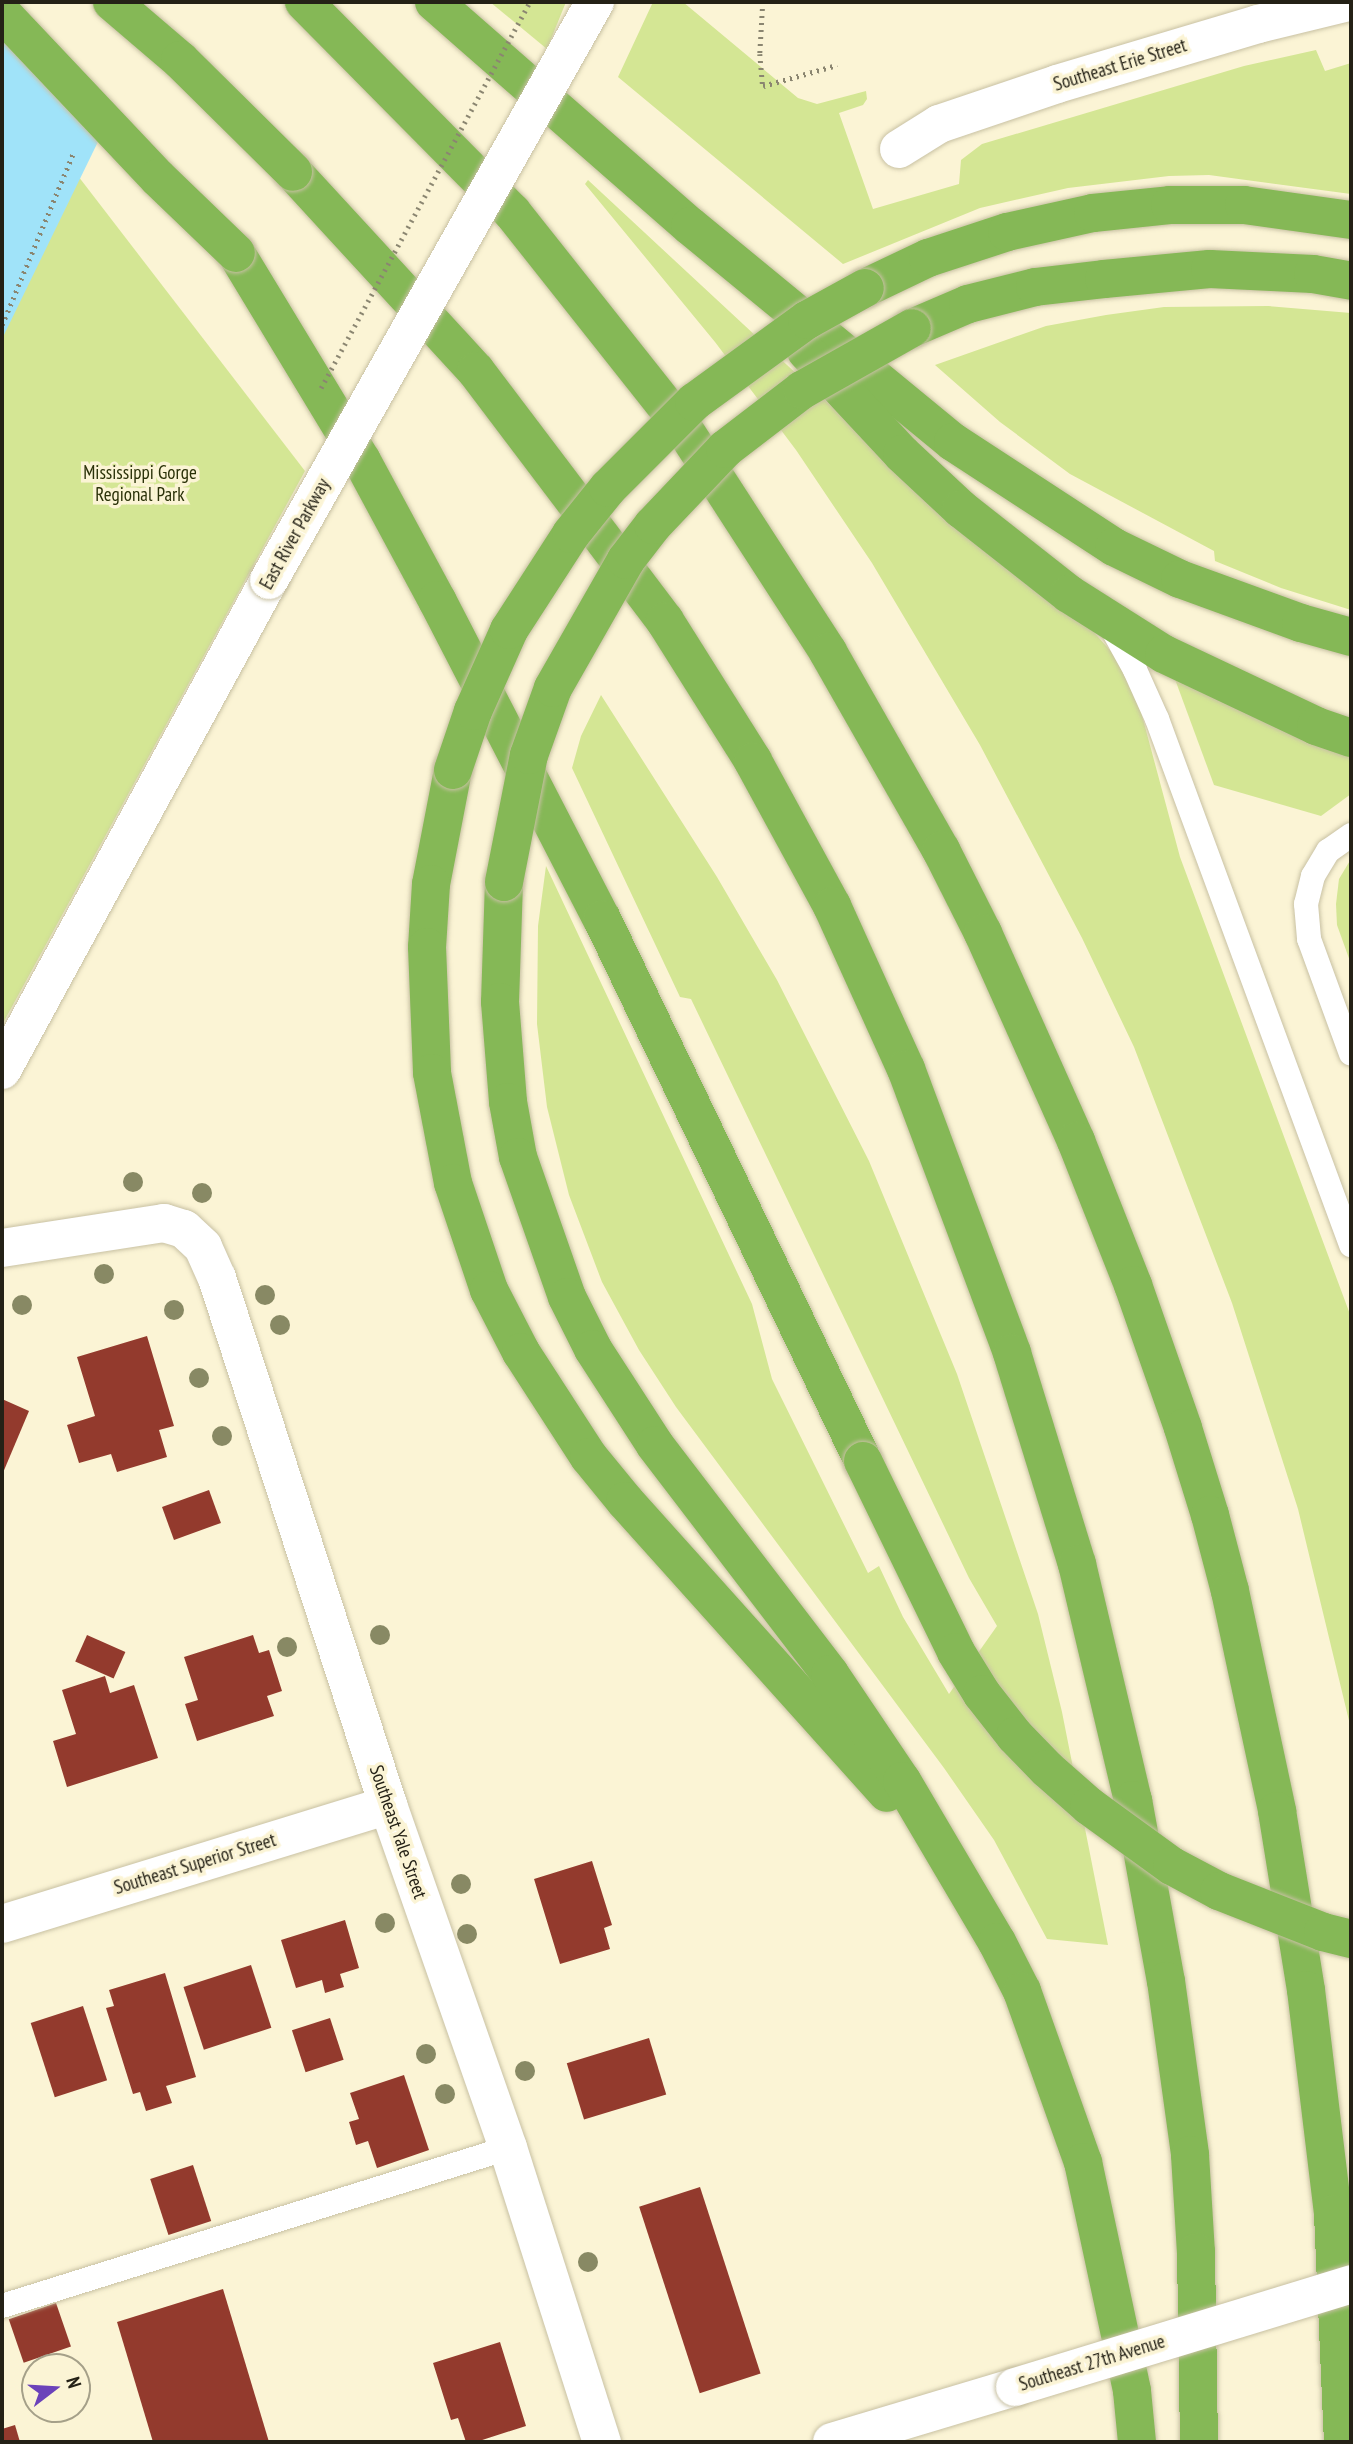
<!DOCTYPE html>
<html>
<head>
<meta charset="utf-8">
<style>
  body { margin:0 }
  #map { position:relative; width:1353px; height:2444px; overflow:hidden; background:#fbf4d5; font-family:"PT Sans Narrow",sans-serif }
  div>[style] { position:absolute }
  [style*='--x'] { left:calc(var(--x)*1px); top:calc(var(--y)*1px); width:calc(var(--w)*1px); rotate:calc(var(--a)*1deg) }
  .green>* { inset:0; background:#d4e694 }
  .water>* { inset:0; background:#a0e3f9 }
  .pier>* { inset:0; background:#fbf4d5 }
  .building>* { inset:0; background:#933a2d; transform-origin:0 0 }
  .path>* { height:4.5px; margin-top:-2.25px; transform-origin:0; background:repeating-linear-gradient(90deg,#8a8570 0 2px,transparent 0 7px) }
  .roads { filter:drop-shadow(0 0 2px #c8c1a3) drop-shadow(0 0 2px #c8c1a3) }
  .service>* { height:24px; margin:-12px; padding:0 12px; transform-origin:12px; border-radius:12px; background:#fff }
  .minor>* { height:38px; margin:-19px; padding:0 19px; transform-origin:19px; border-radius:19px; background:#fff }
  .tertiary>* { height:38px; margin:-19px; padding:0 19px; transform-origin:19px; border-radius:19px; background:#fff }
  .motorway>* { height:38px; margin:-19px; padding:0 19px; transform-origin:19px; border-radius:19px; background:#85b856 }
  .path-bridge>* { height:4.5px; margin-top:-2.25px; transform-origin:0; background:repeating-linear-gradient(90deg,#8a8570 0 2px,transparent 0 7px) }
  .bridges { filter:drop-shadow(0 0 2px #c8c1a3) drop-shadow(0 0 2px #c8c1a3) }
  .tertiary-bridge>* { height:38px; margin:-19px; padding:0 19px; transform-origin:19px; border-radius:19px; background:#fff }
  .motorway-bridge>* { height:38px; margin:-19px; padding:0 19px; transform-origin:19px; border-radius:19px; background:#85b856 }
  .trees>* { width:20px; height:20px; margin:-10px; border-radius:50%; background:#888964 }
  span { translate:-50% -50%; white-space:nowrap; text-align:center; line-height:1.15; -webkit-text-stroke:7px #fbf4d5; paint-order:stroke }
  .street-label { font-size:19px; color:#242116 }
  .park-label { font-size:19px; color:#2a3108 }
  .frame { position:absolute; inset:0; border:4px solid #242116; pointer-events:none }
  .north { position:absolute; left:21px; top:2353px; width:70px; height:70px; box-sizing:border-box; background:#fbf4d5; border:2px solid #a5a089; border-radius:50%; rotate:73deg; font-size:19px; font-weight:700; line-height:28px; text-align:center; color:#242116 }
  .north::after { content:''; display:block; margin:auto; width:24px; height:32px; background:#6b42ba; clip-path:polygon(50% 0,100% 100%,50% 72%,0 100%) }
</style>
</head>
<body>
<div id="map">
  <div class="green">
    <div style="clip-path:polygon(490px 2px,566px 2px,547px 49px)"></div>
    <div style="clip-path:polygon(653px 2px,683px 2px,798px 98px,817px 104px,866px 91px,867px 99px,863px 105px,839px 113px,873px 209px,959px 184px,961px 160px,982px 144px,1244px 66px,1316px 50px,1325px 71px,1351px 63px,1351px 194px,1209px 175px,1169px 176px,1068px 188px,980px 208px,843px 264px,618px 77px)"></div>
    <div style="clip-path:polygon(45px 133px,305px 471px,2px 1025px,2px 253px)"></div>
    <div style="clip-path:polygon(588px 180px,929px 497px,1091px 629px,1124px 666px,1140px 708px,1180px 857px,1351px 1317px,1351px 1729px,1298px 1509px,1232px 1303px,1134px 1047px,1082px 938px,980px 745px,872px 563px,796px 450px,715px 342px,585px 184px)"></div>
    <div style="clip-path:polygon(1268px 306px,1351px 313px,1351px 610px,1281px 588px,1215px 561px,1214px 551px,1070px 474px,1000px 422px,935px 365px,1046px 326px,1106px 315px,1164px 307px)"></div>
    <div style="clip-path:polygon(1169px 663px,1351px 742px,1351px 794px,1321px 816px,1214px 785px)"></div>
    <div style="clip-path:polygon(601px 695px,717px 877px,777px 980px,869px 1161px,957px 1374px,1038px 1614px,1062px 1712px,1108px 1945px,1047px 1939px,994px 1840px,944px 1768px,676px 1407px,639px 1350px,602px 1282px,569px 1195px,547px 1107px,537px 1024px,538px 926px,546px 866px,752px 1304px,772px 1379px,868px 1573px,879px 1566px,903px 1617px,949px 1694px,997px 1626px,969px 1578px,691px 999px,680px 997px,572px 768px,581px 736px)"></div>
    <div style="clip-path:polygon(1351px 859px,1351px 964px,1337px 925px,1336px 904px,1339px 879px)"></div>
  </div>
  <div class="water">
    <div style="clip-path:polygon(2px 2px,166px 2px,2px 339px)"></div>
  </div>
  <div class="pier">
    <div style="clip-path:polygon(2px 2px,170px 2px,105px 136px)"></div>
  </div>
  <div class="building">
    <div style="clip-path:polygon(147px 1336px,174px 1426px,159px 1430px,167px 1457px,117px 1472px,111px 1454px,79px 1463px,67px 1425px,95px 1416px,77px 1357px)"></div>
    <div style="clip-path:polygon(2px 1399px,29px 1411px,2px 1475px)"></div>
    <div style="left:209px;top:1490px;width:35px;height:50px;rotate:70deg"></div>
    <div style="left:87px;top:1635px;width:42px;height:29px;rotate:24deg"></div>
    <div style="clip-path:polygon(253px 1635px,259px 1653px,269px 1650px,282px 1691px,267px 1696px,274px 1716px,197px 1741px,185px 1704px,198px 1700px,184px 1657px)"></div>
    <div style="clip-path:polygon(105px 1676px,110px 1693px,134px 1685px,158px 1758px,67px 1787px,53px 1741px,76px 1734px,62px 1690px)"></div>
    <div style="clip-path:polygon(592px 1861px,612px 1925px,604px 1928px,610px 1949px,560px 1964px,534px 1879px)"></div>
    <div style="clip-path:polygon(345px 1920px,359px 1968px,340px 1974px,344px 1987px,325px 1993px,322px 1980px,296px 1988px,281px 1940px)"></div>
    <div style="left:251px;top:1965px;width:66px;height:71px;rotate:72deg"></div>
    <div style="clip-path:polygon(165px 1973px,196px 2077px,166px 2086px,172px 2103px,146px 2111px,140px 2092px,133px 2094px,106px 2008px,114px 2006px,109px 1990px)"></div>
    <div style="left:83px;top:2006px;width:78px;height:55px;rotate:72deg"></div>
    <div style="left:330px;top:2018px;width:44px;height:40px;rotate:72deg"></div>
    <div style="left:649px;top:2038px;width:59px;height:86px;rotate:73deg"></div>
    <div style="clip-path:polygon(404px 2075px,429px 2150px,377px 2168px,368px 2141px,356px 2145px,349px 2122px,359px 2119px,350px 2093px)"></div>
    <div style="left:193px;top:2165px;width:59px;height:45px;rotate:72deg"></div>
    <div style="left:700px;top:2187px;width:196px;height:64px;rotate:72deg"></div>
    <div style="clip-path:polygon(223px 2289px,269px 2442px,153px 2442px,117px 2322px)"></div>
    <div style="left:56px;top:2303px;width:46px;height:50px;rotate:71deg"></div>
    <div style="clip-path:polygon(500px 2342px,526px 2426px,476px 2442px,466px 2442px,458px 2418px,451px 2420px,433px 2363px)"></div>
    <div style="clip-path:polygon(15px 2425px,20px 2442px,2px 2442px,2px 2429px)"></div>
  </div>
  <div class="path">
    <div style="--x:763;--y:2;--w:52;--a:93.3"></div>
    <div style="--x:760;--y:54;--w:32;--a:85"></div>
    <div style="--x:763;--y:86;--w:77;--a:-15.8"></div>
    <div style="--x:2;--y:325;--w:185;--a:-67.5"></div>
  </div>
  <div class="roads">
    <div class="service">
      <div style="--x:1109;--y:623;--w:54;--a:61"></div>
      <div style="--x:1135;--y:670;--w:54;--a:65.8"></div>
      <div style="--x:1157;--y:719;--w:561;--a:69.75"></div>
      <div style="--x:1351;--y:835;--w:28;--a:145"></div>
      <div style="--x:1328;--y:851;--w:29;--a:121"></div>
      <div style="--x:1313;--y:876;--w:29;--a:104"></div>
      <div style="--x:1306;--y:904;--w:35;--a:85"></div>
      <div style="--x:1309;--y:939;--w:122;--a:69.9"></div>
      <div style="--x:2;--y:2306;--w:530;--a:-17.34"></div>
    </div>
    <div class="minor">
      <div style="--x:899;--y:149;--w:47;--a:-32"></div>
      <div style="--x:939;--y:124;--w:125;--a:-18.7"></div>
      <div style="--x:1057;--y:84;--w:210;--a:-16.6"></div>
      <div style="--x:1258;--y:24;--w:93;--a:-13.7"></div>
      <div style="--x:2;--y:1248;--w:164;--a:-8.8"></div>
      <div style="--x:164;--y:1223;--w:21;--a:17"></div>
      <div style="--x:184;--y:1229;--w:26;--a:43"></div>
      <div style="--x:203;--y:1247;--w:34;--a:66"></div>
      <div style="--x:217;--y:1278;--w:554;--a:72.02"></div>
      <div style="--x:388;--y:1805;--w:363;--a:70.7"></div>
      <div style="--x:508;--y:2148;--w:309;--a:72.3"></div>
      <div style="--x:2;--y:1924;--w:404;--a:-17.1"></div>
    </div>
    <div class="tertiary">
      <div style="--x:2;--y:1070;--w:558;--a:-61.41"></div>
      <div style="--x:832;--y:2442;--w:191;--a:-16.7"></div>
    </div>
    <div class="motorway">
      <div style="--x:304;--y:2;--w:296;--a:45.3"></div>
      <div style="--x:512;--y:212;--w:277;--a:51.6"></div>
      <div style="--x:684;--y:429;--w:265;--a:57.1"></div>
      <div style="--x:828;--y:652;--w:228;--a:60.3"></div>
      <div style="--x:941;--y:850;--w:93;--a:63.2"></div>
      <div style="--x:983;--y:933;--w:228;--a:65.9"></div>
      <div style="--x:1076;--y:1141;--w:155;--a:68.4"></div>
      <div style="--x:1133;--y:1285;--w:151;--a:70.7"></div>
      <div style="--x:1183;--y:1428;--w:91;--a:72.8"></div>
      <div style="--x:1210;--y:1515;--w:79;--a:75.3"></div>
      <div style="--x:1230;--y:1591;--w:225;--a:77.9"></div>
      <div style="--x:1277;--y:1811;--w:181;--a:80.8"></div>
      <div style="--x:1306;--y:1990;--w:226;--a:83.1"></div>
      <div style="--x:1333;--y:2214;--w:228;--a:87.5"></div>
      <div style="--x:434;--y:2;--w:340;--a:41.2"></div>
      <div style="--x:690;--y:226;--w:340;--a:39.4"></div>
      <div style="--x:953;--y:442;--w:192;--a:33.1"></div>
      <div style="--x:1114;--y:547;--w:73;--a:25.9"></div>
      <div style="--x:1180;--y:579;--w:129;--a:20"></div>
      <div style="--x:1301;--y:623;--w:52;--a:15.6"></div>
      <div style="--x:293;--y:172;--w:270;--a:47.4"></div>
      <div style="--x:476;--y:371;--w:313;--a:52.9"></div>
      <div style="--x:665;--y:621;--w:165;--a:57.8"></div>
      <div style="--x:753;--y:761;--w:165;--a:61.4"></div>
      <div style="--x:832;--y:906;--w:179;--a:65.6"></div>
      <div style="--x:906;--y:1069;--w:303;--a:69.5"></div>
      <div style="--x:1012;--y:1353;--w:221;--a:72.9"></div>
      <div style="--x:1077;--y:1564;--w:243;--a:76.7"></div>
      <div style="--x:1133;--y:1800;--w:184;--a:79.7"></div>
      <div style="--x:1166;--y:1981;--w:176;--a:82.1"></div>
      <div style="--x:1190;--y:2155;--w:97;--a:86.5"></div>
      <div style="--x:1196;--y:2252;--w:190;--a:89.1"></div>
      <div style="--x:236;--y:253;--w:243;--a:58.8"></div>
      <div style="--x:362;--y:461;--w:158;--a:61.7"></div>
      <div style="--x:437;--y:600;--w:359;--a:62.7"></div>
      <div style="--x:602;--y:919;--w:602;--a:64.29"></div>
      <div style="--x:865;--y:288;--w:70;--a:-25.5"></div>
      <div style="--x:928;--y:258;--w:83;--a:-18.2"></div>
      <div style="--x:1007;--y:232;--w:88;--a:-12.5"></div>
      <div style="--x:1093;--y:213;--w:77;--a:-5.9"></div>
      <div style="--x:1170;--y:205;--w:74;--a:0"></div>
      <div style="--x:1244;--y:205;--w:108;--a:8"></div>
      <div style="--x:912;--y:328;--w:61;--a:-23.2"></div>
      <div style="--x:968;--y:304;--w:69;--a:-14.2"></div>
      <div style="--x:1035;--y:287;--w:69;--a:-6.6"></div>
      <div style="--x:1104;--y:279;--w:106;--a:-5.4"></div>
      <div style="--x:1210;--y:269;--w:103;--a:2.8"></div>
      <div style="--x:1313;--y:274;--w:39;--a:10"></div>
      <div style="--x:806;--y:351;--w:141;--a:47"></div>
      <div style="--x:902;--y:454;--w:81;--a:43"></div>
      <div style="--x:961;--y:509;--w:137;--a:38.2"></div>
      <div style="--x:1069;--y:594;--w:112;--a:32.3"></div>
      <div style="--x:1164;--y:654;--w:168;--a:25.3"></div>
      <div style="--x:1316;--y:726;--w:37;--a:19"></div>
      <div style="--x:453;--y:770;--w:116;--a:100.9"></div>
      <div style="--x:431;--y:884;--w:63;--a:93.6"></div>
      <div style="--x:427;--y:947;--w:126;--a:87.7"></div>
      <div style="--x:432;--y:1073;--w:112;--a:79.2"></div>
      <div style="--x:453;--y:1183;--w:113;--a:71.4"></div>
      <div style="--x:489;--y:1290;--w:70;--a:62.7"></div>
      <div style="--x:521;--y:1352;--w:125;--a:57.1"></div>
      <div style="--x:589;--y:1457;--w:57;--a:50.7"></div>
      <div style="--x:625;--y:1501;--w:392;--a:48.1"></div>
      <div style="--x:504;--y:882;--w:120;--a:91.9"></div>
      <div style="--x:500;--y:1002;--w:100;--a:85.4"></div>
      <div style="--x:508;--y:1102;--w:56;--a:79.7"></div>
      <div style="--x:518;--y:1157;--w:148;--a:70.7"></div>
      <div style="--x:567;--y:1297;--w:58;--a:63.4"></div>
      <div style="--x:593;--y:1349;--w:114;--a:57.1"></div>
      <div style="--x:655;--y:1445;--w:288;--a:52.6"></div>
      <div style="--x:830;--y:1674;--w:129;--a:56.1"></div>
      <div style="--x:902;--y:1781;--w:187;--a:59.5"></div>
      <div style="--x:997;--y:1942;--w:55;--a:63"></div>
      <div style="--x:1022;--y:1991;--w:182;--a:70.4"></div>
      <div style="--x:1083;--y:2162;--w:234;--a:77.9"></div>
      <div style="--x:1132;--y:2391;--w:51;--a:84.4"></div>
    </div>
  </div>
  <div class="path-bridge">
    <div style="--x:321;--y:388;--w:439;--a:-61.6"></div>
  </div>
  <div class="bridges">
    <div class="tertiary-bridge">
      <div style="--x:269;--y:580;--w:664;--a:-60.58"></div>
      <div style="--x:1015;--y:2387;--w:351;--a:-17"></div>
    </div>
    <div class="motorway-bridge">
      <div style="--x:112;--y:2;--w:89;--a:40.5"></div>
      <div style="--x:180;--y:60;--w:159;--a:44.7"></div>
      <div style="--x:2;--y:13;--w:227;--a:46.6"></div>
      <div style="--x:158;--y:178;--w:108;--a:43.9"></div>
      <div style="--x:453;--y:770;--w:62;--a:-71.3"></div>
      <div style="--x:473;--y:711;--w:89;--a:-66"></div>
      <div style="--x:509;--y:630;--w:114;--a:-57.1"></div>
      <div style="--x:571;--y:534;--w:59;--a:-51.2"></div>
      <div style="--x:608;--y:488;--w:122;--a:-45"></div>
      <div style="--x:694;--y:402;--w:140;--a:-36"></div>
      <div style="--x:807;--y:320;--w:66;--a:-28.9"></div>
      <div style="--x:504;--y:882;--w:129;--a:-78.9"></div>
      <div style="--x:529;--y:755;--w:71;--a:-70.3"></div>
      <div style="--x:553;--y:688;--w:147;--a:-60.3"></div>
      <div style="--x:626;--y:560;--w:44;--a:-52.4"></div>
      <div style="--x:653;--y:525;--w:105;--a:-46.5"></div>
      <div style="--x:725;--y:449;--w:97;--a:-37.5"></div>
      <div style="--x:802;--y:390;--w:126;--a:-29.4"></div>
      <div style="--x:863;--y:1461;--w:212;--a:64"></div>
      <div style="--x:956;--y:1652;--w:49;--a:58.2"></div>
      <div style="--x:982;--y:1694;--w:53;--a:51.8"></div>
      <div style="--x:1015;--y:1736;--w:46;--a:45.9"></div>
      <div style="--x:1047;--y:1769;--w:56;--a:41.4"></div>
      <div style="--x:1089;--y:1806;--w:102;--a:35.9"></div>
      <div style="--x:1172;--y:1866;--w:53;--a:28"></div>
      <div style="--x:1219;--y:1891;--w:112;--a:21.5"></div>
      <div style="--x:1323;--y:1932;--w:29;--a:14"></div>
    </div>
  </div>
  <div class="trees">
    <div style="left:133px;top:1182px"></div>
    <div style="left:202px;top:1193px"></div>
    <div style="left:104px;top:1274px"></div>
    <div style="left:265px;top:1295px"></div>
    <div style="left:22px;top:1305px"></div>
    <div style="left:174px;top:1310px"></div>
    <div style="left:280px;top:1325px"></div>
    <div style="left:199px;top:1378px"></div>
    <div style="left:222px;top:1436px"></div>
    <div style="left:380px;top:1635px"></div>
    <div style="left:287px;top:1647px"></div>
    <div style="left:461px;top:1884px"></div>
    <div style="left:385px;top:1923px"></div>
    <div style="left:467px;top:1934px"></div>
    <div style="left:426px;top:2054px"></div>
    <div style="left:525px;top:2071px"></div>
    <div style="left:445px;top:2094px"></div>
    <div style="left:588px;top:2262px"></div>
  </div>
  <div class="street-label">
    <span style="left:1120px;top:65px;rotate:-17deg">Southeast Erie Street</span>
    <span style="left:295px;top:534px;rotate:-61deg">East River Parkway</span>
    <span style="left:398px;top:1832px;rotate:71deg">Southeast Yale Street</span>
    <span style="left:195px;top:1864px;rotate:-17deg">Southeast Superior Street</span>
    <span style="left:1092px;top:2363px;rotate:-17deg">Southeast 27th Avenue</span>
  </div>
  <div class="park-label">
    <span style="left:140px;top:484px">Mississippi Gorge<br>Regional Park</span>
  </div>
  <div class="frame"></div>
  <div class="north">N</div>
</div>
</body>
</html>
